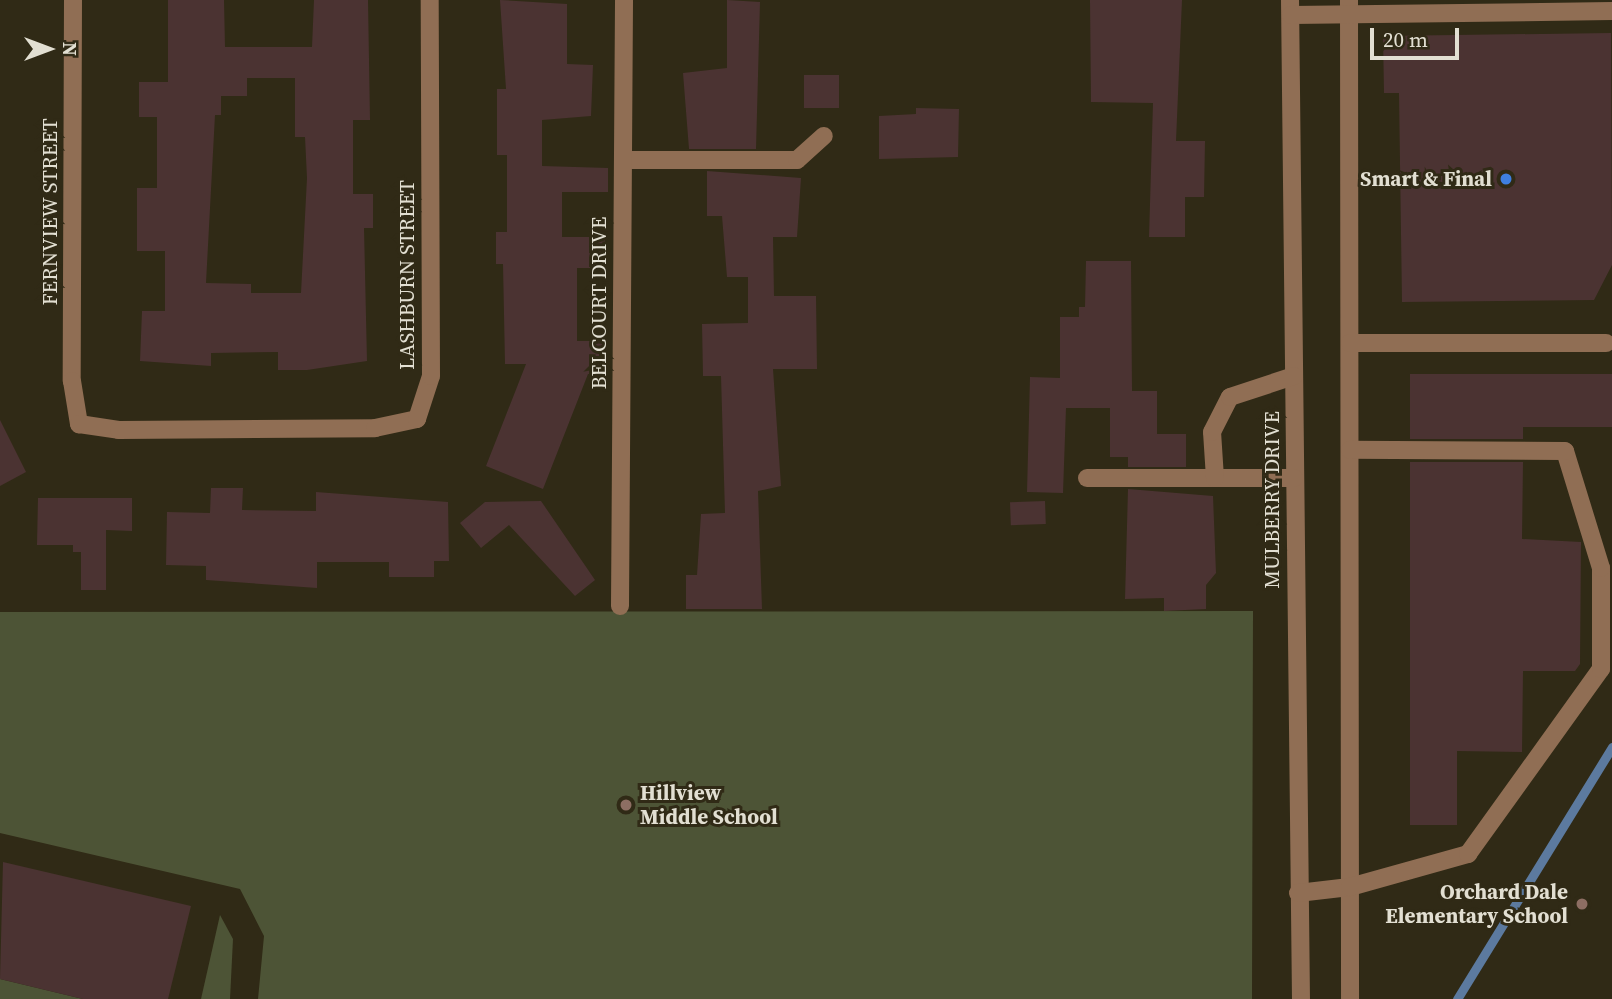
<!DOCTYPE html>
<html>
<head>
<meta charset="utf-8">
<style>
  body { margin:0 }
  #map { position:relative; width:1612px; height:999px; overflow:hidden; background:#302a16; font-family:"Source Serif 4",serif }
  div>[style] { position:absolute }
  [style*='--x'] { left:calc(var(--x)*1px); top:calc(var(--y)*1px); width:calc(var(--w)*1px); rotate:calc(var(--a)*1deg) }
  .green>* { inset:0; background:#4d5436 }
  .stream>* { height:9px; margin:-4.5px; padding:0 4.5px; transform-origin:4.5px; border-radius:4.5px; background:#5c7a9f }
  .building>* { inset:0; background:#4b3332; transform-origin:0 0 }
  .minor>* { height:18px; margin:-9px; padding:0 9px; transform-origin:9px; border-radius:9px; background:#906e54 }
  .dots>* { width:19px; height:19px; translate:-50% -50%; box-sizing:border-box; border:4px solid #302a16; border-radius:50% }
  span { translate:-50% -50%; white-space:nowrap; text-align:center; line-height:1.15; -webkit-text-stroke:6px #302a16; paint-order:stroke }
  .poi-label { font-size:21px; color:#e2dfd2; font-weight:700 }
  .right { translate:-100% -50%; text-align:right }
  .left { translate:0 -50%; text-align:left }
  .street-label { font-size:21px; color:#e2dfd2 }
  .north { position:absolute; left:14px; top:14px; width:70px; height:70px; -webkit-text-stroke:5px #302a16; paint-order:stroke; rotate:90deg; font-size:19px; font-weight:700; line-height:28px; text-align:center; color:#e2dfd2 }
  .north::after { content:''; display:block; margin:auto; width:24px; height:32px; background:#e2dfd2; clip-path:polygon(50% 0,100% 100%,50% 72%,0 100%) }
  .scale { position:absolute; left:1370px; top:28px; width:89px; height:32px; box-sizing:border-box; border:4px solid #e2dfd2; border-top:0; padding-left:9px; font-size:21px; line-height:24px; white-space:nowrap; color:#e2dfd2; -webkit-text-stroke:5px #302a16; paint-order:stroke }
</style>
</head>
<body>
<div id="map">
  <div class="green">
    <div style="clip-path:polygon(1253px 611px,1252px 999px,258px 999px,264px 936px,240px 889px,0 833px,0 612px)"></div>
    <div style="clip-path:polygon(220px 915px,233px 939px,230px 999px,201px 999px)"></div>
    <div style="clip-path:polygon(0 979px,83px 999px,0 999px)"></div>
  </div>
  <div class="stream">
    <div style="--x:1457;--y:999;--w:296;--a:-58.4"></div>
  </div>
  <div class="building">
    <div style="clip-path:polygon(evenodd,168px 0,224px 0,225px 47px,312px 47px,314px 0,368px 0,370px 120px,353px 120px,353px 194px,373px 194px,373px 228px,364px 228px,367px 361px,307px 370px,278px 370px,278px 352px,211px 353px,211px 366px,140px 361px,142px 311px,165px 311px,165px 251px,137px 251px,137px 188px,157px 188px,157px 117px,139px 117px,139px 82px,168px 82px,168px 0,247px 78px,295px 78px,295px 137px,305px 137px,307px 178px,301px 293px,251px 293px,251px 284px,206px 283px,215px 115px,221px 115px,221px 96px,247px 96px,247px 78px)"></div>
    <div style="clip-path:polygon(500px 0,567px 4px,567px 64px,593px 65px,591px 116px,542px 120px,542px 166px,608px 168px,608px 192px,562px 192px,562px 237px,605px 237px,605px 268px,577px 268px,577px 341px,605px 341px,605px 374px,588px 374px,543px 489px,486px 466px,526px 364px,505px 364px,503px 264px,496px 264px,496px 232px,507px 232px,507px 155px,497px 155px,497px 89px,506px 89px)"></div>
    <div style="clip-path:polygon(727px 0,760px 2px,756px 149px,689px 149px,683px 73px,727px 68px)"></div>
    <div style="clip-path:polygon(1090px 0,1182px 0,1176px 141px,1205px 141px,1204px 197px,1185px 197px,1185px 237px,1149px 237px,1153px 103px,1091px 102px)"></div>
    <div style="clip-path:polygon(1611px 33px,1612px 265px,1594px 300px,1402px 302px,1399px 93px,1384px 93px,1383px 36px)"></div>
    <div style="left:804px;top:75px;width:35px;height:33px"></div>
    <div style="clip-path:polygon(916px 108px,959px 109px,958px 157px,879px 159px,879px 116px,916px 114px)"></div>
    <div style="clip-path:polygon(707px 171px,801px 178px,797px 237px,773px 237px,774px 296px,816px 296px,817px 369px,773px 369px,781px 486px,758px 491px,762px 609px,686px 609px,686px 575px,697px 575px,701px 514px,725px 513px,721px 376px,703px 376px,702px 324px,748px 323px,748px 277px,727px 277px,722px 216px,707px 216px)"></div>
    <div style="clip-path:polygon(1086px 261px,1131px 261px,1132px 391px,1157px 391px,1157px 434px,1186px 434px,1186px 467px,1128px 467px,1128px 457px,1110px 457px,1110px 408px,1066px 408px,1063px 493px,1027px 492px,1030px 377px,1060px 378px,1060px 317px,1079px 317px,1079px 307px,1085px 307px)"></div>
    <div style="clip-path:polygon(1410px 374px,1612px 374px,1612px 427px,1523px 427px,1523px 439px,1410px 439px)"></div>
    <div style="clip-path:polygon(0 420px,26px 472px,0 486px)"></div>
    <div style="clip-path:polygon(1410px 462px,1523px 462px,1522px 539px,1581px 542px,1580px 664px,1575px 671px,1523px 671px,1522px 752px,1457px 751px,1457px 825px,1410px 825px)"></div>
    <div style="clip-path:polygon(211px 488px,243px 488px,242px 510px,316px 511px,316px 492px,448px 502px,449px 561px,434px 561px,434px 577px,389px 577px,389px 562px,317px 562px,317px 588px,206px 580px,206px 566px,166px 565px,167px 512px,210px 513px)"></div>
    <div style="clip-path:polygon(1128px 489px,1213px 496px,1216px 573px,1206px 585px,1206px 609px,1164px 611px,1164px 598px,1125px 599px)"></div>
    <div style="clip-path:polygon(38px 498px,132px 498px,132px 531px,106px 530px,106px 590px,81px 590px,81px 552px,73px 552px,73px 545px,37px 545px)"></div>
    <div style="clip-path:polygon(541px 501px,595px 580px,575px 596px,509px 525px,481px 548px,460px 523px,485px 502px)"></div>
    <div style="left:1045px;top:501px;width:23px;height:35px;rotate:88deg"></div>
    <div style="clip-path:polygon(3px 862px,191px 906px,168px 999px,83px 999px,0 979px)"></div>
  </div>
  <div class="minor">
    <div style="--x:73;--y:0;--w:381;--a:90.2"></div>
    <div style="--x:72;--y:381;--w:44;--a:80.8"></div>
    <div style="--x:79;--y:424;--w:40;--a:8.5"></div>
    <div style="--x:119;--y:430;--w:256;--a:-0.4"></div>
    <div style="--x:375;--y:428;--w:43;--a:-12.1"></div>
    <div style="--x:417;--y:419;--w:45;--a:-72"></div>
    <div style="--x:431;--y:376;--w:376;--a:-90.2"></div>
    <div style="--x:1290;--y:0;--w:999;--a:89.37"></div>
    <div style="--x:1349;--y:0;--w:999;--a:89.94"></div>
    <div style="--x:1291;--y:15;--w:321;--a:-0.7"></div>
    <div style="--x:623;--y:160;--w:174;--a:0"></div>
    <div style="--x:797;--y:160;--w:36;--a:-42"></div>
    <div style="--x:1350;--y:343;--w:256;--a:0"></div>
    <div style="--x:1087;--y:478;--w:207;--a:0"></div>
    <div style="--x:1215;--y:478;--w:46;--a:-93.7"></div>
    <div style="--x:1212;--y:432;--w:39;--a:-63"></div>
    <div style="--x:1230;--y:397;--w:67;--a:-18.2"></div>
    <div style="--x:620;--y:606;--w:606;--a:-89.62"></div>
    <div style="--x:1298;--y:893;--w:52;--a:-6.6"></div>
    <div style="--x:1350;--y:887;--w:123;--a:-15.6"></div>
    <div style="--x:1468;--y:854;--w:228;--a:-54.3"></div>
    <div style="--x:1601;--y:669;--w:101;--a:-90"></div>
    <div style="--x:1601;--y:568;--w:122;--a:-107.1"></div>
    <div style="--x:1565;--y:451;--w:215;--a:-179.7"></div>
  </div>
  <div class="dots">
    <div style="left:1506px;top:179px;background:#3f7fe0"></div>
    <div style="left:626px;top:805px;background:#8d6e63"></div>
    <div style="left:1582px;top:904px;background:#8d6e63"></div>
  </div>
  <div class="poi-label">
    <span class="right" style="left:1492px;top:179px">Smart &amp; Final</span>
    <span class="left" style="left:640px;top:805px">Hillview<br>Middle School</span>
    <span class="right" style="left:1568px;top:904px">Orchard Dale<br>Elementary School</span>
  </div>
  <div class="street-label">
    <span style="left:50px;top:212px;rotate:-90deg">FERNVIEW STREET</span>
    <span style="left:407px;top:275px;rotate:-90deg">LASHBURN STREET</span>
    <span style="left:599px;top:303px;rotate:-90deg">BELCOURT DRIVE</span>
    <span style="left:1272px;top:500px;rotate:-90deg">MULBERRY DRIVE</span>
  </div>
  <div class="north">N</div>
  <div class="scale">20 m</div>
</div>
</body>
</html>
